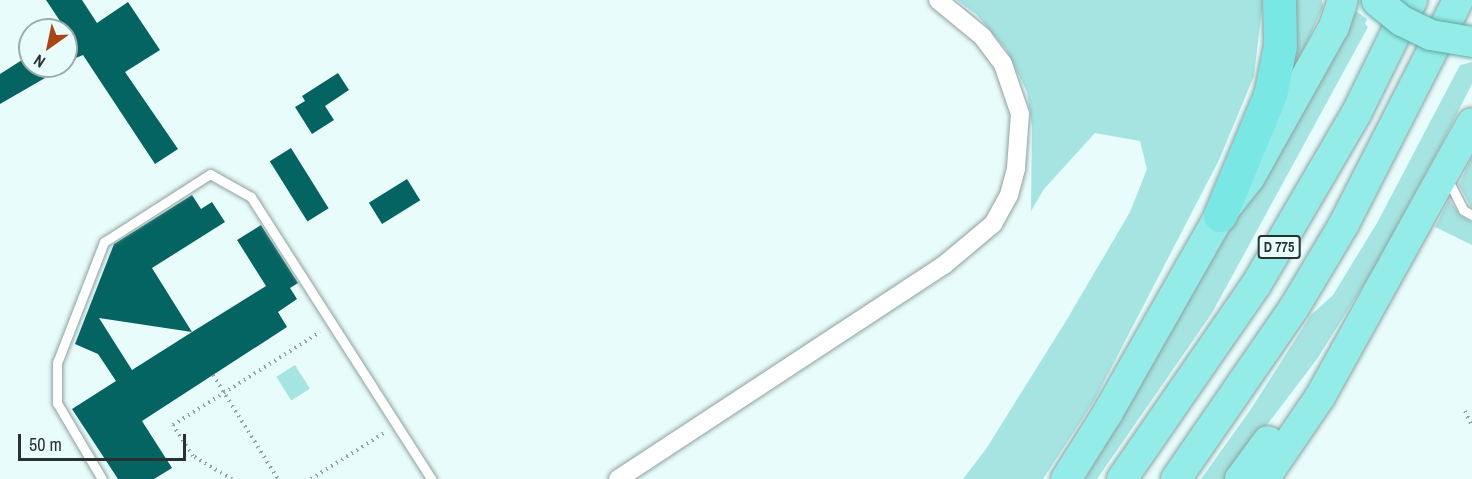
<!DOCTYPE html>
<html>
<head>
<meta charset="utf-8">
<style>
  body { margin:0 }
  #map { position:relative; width:1472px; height:479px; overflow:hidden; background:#e8fcfb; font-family:"Archivo Narrow",sans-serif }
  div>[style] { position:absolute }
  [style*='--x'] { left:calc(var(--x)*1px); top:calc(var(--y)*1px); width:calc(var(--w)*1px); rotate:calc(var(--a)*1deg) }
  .green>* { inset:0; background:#a5e4e1; transform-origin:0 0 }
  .building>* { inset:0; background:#036462; transform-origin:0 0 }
  .path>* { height:4px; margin-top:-2px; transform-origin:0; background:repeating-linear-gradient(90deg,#92a1a1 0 1.5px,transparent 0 6px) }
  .roads { filter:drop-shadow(0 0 2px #8ea1a0) drop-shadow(0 0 2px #8ea1a0) }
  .service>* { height:9px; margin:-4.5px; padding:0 4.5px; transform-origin:4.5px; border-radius:4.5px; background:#fff }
  .minor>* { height:18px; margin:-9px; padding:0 9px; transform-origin:9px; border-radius:9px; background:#fff }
  .trunk>* { height:30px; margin:-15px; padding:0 15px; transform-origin:15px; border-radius:15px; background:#94ece8 }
  .motorway>* { height:33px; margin:-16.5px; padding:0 16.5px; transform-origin:16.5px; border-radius:16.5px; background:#79e7e3 }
  .bridges { filter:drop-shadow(0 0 2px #5da7a5) drop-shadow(0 0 2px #5da7a5) }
  .trunk-bridge>* { height:30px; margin:-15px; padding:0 15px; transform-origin:15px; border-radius:15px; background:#94ece8 }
  span { translate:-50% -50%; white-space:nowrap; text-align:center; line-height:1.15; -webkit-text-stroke:6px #e8fcfb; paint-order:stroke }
  .shield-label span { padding:2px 4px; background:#e8fcfb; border:2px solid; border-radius:4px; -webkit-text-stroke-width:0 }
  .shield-label { font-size:14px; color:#293131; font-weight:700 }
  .north { position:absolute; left:18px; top:18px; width:60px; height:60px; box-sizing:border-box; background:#e8fcfb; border:2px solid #9cabaa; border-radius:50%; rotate:213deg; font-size:16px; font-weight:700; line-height:24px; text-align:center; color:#293131 }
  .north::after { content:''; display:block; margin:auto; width:21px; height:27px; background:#aa4615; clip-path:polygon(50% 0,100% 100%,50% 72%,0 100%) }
  .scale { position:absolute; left:18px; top:434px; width:168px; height:27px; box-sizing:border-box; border:3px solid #293131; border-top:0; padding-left:8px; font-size:18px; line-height:21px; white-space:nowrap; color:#293131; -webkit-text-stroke:4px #e8fcfb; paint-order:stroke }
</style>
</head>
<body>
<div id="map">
  <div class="green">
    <div style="clip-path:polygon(957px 0,1263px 0,1254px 76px,1219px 160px,1094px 401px,1043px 479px,963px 479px,986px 449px,1066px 321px,1130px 212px,1147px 169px,1140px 141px,1095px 133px,1044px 189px,1031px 211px,1032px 126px,1027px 92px,1006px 49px,977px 15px)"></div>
    <div style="clip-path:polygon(1292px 0,1322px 0,1323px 7px,1294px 71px,1287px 68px)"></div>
    <div style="clip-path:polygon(1356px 11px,1367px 19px,1365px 24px,1368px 27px,1212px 313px,1097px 479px,1085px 479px)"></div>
    <div style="clip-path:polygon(1472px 62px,1472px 84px,1437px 153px,1376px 265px,1317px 359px,1226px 479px,1201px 479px,1251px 409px,1311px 315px,1333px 295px,1377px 223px,1460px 65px)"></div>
    <div style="clip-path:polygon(1472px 156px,1472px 209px,1459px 185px)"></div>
    <div style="clip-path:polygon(1449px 200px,1461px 216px,1472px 222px,1472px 245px,1435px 227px)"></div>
    <div style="left:295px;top:365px;width:28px;height:22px;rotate:58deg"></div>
  </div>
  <div class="building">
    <div style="clip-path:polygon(46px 0,82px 0,97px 23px,128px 2px,160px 50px,125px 72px,178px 149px,155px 164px,83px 55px,66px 62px,66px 30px)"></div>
    <div style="clip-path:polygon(30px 55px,30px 66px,38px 66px,45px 78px,0 104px,0 74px)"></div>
    <div style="clip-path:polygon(338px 73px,349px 90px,325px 106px,334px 120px,312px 134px,295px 107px,305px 101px,302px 96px)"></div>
    <div style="left:291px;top:148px;width:71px;height:25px;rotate:58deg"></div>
    <div style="left:407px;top:179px;width:25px;height:45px;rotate:58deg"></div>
    <div style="clip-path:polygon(evenodd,192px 195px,201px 209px,212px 202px,225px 222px,152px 268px,192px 332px,266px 286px,237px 240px,261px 225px,298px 283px,290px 288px,297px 299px,278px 312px,287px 327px,142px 421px,172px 468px,154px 479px,118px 479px,72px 409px,116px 381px,98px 354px,75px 344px,114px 244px,192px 195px,99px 318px,192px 332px,132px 370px,99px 318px)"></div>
  </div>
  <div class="path">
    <div style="--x:213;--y:375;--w:123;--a:58"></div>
    <div style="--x:1465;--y:411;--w:17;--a:65"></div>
    <div style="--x:232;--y:479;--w:45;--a:-149.5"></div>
    <div style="--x:193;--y:456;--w:37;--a:-123"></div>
    <div style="--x:173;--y:425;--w:174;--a:-32.3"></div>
    <div style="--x:311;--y:479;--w:86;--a:-32.2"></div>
  </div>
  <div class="roads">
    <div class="service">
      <div style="--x:1449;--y:182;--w:31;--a:63"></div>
      <div style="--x:1463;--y:210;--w:10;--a:29"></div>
      <div style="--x:102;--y:479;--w:88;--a:-120.6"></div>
      <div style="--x:57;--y:403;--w:40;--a:-90"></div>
      <div style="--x:57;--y:363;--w:130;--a:-68.8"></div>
      <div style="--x:104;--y:242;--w:126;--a:-32.7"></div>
      <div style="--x:210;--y:174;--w:47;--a:29.3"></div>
      <div style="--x:251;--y:197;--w:335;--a:57.4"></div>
    </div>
    <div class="minor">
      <div style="--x:618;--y:479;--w:390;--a:-33.3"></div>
      <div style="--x:944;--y:265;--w:64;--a:-39.9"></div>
      <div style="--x:993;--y:224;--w:33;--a:-61"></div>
      <div style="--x:1009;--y:195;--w:28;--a:-75"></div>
      <div style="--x:1016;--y:168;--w:54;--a:-85.8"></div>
      <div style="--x:1020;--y:114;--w:53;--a:-108.8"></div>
      <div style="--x:1003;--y:64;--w:34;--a:-127"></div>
      <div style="--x:983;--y:37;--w:58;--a:-140.6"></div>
    </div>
    <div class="trunk">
      <div style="--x:1066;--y:479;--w:77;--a:-57.8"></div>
      <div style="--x:1107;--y:414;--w:229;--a:-60.4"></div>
      <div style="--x:1220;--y:215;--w:48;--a:-51.7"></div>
      <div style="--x:1250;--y:177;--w:172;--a:-60.8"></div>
      <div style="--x:1334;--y:27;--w:28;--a:-72"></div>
      <div style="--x:1122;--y:479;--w:236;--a:-55.4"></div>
      <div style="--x:1256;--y:285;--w:198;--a:-59.7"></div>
      <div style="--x:1356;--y:114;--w:127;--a:-63.8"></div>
      <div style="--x:1176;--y:479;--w:208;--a:-55.4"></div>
      <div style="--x:1294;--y:308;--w:98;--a:-59.2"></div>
      <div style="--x:1344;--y:224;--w:251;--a:-63"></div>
      <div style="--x:1240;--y:479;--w:47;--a:-53.6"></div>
      <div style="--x:1264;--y:479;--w:99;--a:-55.7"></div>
      <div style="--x:1320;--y:397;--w:313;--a:-61"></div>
    </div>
    <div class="motorway">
      <div style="--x:1220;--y:215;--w:130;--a:-67.4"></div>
      <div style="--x:1270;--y:95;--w:50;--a:-78.5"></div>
      <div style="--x:1280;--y:46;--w:46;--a:-91.2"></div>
    </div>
  </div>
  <div class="bridges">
    <div class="trunk-bridge">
      <div style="--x:1377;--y:1;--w:32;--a:39"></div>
      <div style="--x:1402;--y:21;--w:32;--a:26"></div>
      <div style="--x:1431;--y:35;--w:42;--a:9.7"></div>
    </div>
  </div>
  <div class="shield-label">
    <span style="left:1279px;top:247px">D 775</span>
  </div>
  <div class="north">N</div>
  <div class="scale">50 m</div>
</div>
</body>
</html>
